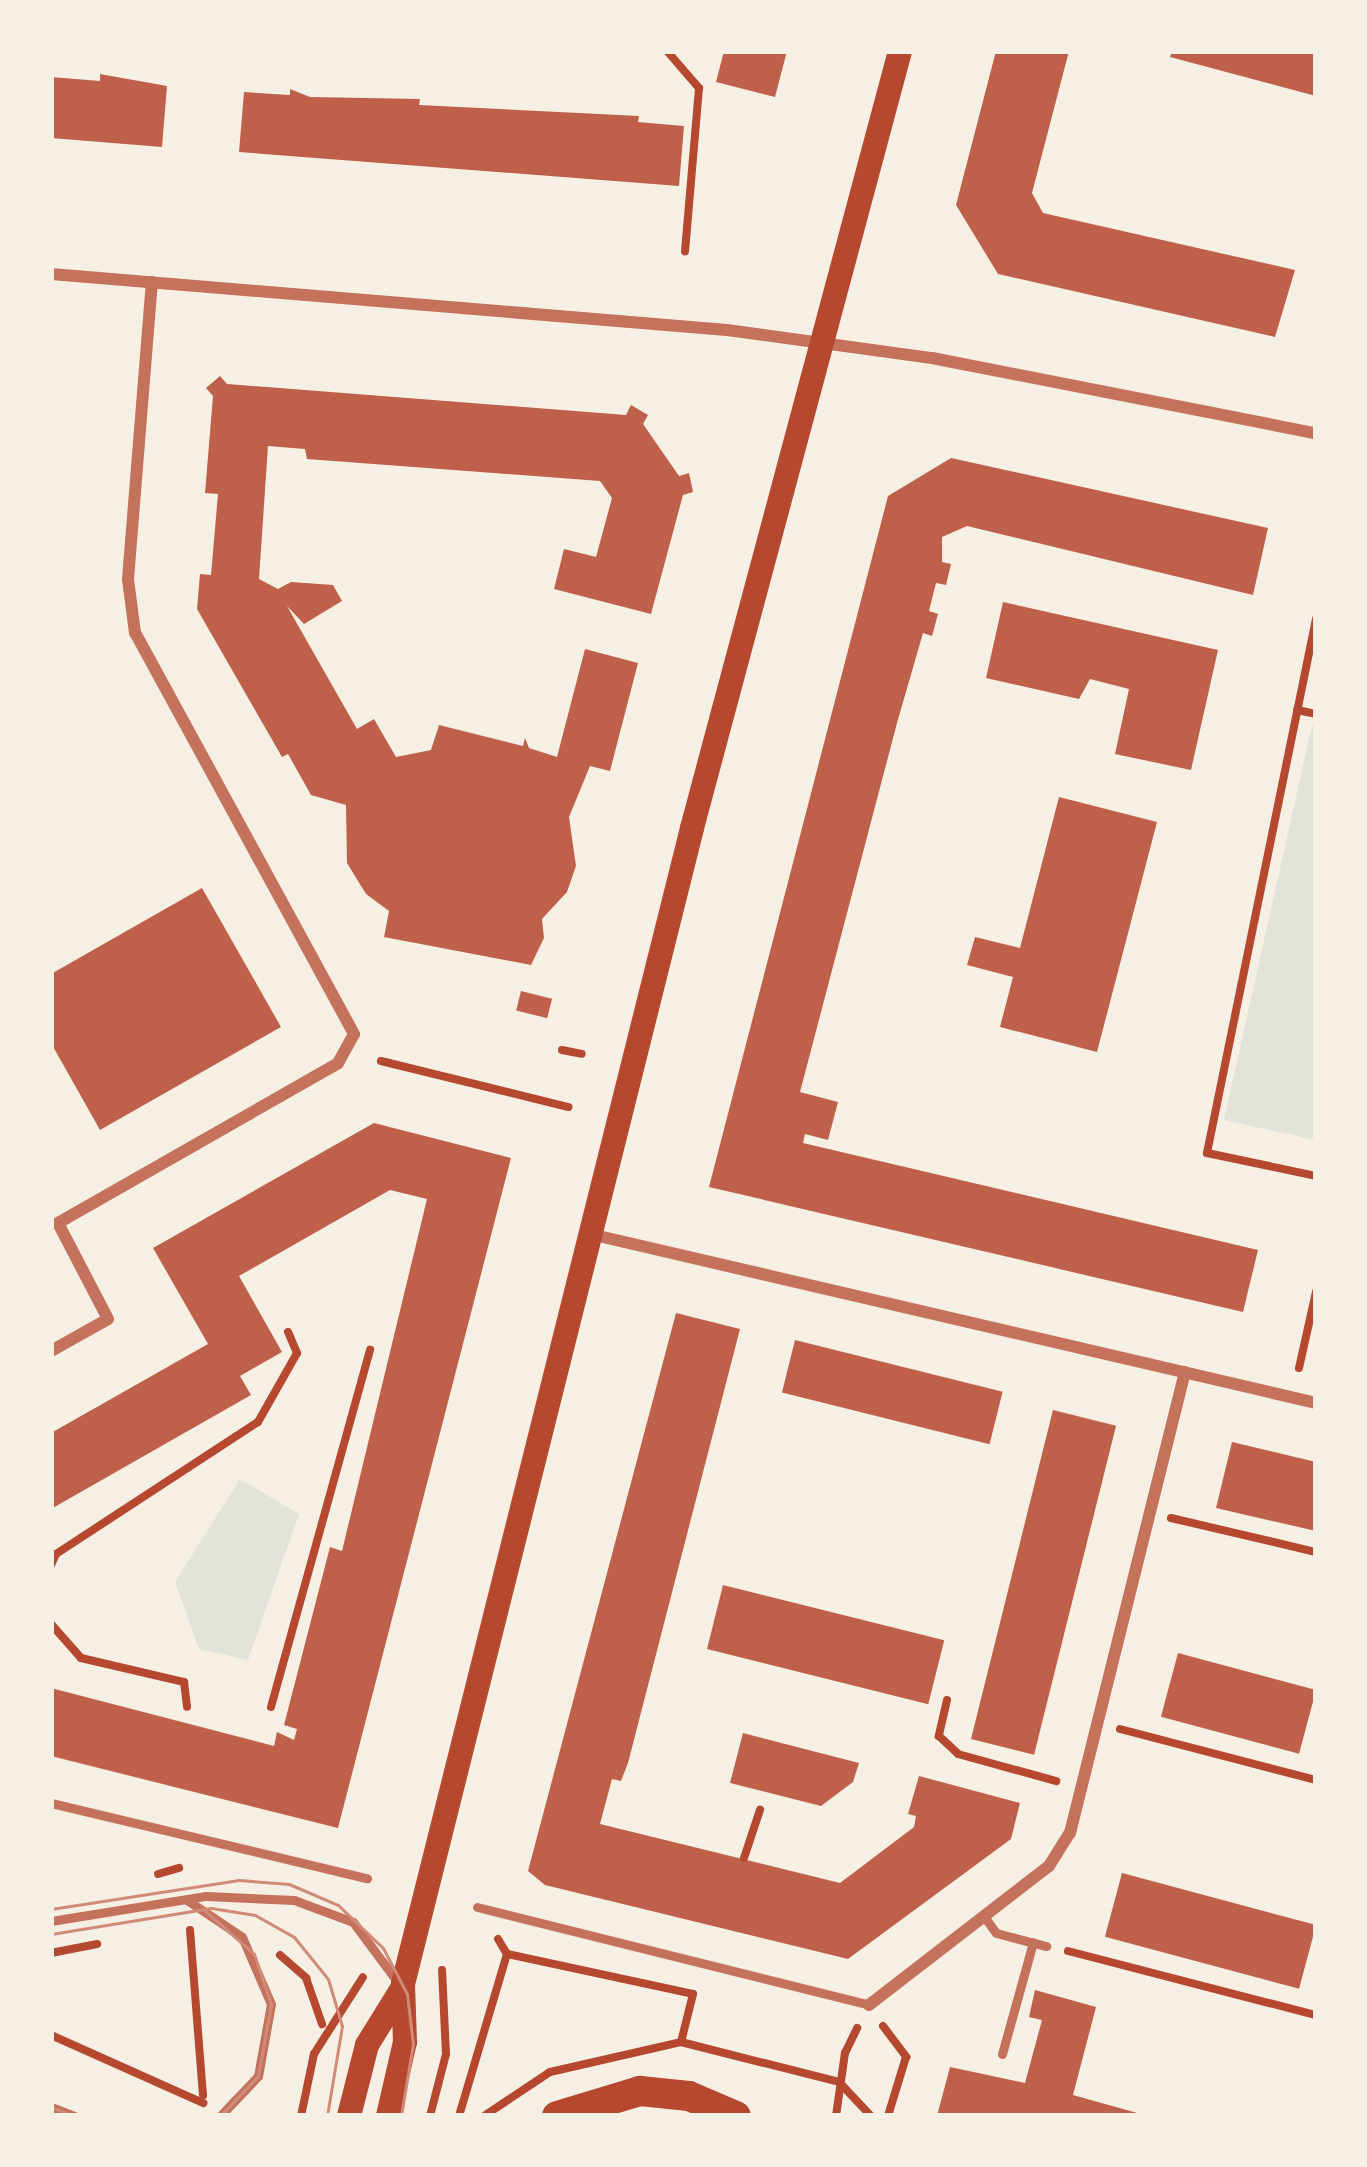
<!DOCTYPE html>
<html>
<head>
<meta charset="utf-8">
<style>
  body { margin:0 }
  #map { position:relative; width:1367px; height:2167px; overflow:hidden; background:#f6efe4; font-family:Jost,sans-serif }
  div>[style] { position:absolute }
  [style*='--x'] { left:calc(var(--x)*1px); top:calc(var(--y)*1px); width:calc(var(--w)*1px); rotate:calc(var(--a)*1deg) }
  .green>* { inset:0; background:#e2e4dc }
  .building>* { inset:0; background:#bf614a; transform-origin:0 0 }
  .path>* { height:8px; margin:-4px; padding:0 4px; transform-origin:4px; border-radius:4px; background:#b5482f }
  .service>* { height:9px; margin:-4.5px; padding:0 4.5px; transform-origin:4.5px; border-radius:4.5px; background:#c5725c }
  .minor>* { height:12px; margin:-6px; padding:0 6px; transform-origin:6px; border-radius:6px; background:#c5725c }
  .secondary>* { height:24px; margin:-12px; padding:0 12px; transform-origin:12px; border-radius:12px; background:#b5482f }
  .primary>* { height:30px; margin:-15px; padding:0 15px; transform-origin:15px; border-radius:15px; background:#b5482f }
  .tram>* { height:3px; margin:-1.5px; padding:0 1.5px; transform-origin:1.5px; border-radius:1.5px; background:#cf8b77 }
  span { translate:-50% -50%; white-space:nowrap; text-align:center; line-height:1.15; -webkit-text-stroke:12px #f6efe4; paint-order:stroke }
  .frame { position:absolute; inset:0; border:54px solid #f6efe4; pointer-events:none }
</style>
</head>
<body>
<div id="map">
  <div class="green">
    <div style="clip-path:polygon(1312px 725px,1316px 726px,1316px 1140px,1224px 1120px)"></div>
    <div style="clip-path:polygon(240px 1479px,299px 1514px,248px 1660px,199px 1649px,175px 1582px)"></div>
  </div>
  <div class="building">
    <div style="clip-path:polygon(724px 51px,787px 51px,775px 97px,716px 82px)"></div>
    <div style="clip-path:polygon(996px 51px,1069px 51px,1032px 193px,1043px 213px,1295px 270px,1275px 337px,998px 274px,956px 205px)"></div>
    <div style="clip-path:polygon(1172px 51px,1316px 51px,1316px 96px,1170px 57px)"></div>
    <div style="clip-path:polygon(100px 74px,167px 86px,162px 147px,51px 138px,51px 77px,100px 81px)"></div>
    <div style="clip-path:polygon(290px 89px,310px 97px,420px 99px,419px 105px,639px 116px,638px 122px,684px 126px,679px 186px,239px 152px,244px 92px,290px 95px)"></div>
    <div style="clip-path:polygon(220px 376px,227px 384px,626px 415px,631px 405px,648px 415px,643px 424px,679px 476px,689px 473px,693px 492px,683px 495px,651px 614px,554px 589px,564px 549px,596px 557px,612px 498px,600px 481px,307px 459px,305px 449px,268px 446px,259px 579px,278px 589px,291px 582px,333px 585px,342px 601px,304px 624px,287px 606px,357px 729px,374px 719px,396px 757px,431px 750px,439px 725px,523px 746px,525px 738px,529px 748px,557px 757px,585px 649px,638px 663px,610px 771px,590px 766px,569px 817px,576px 866px,567px 892px,542px 919px,544px 938px,531px 965px,384px 937px,389px 911px,366px 894px,347px 863px,346px 805px,311px 795px,288px 754px,282px 757px,197px 609px,200px 574px,211px 575px,218px 494px,205px 493px,213px 396px,206px 388px)"></div>
    <div style="clip-path:polygon(951px 458px,1268px 528px,1253px 595px,967px 526px,942px 537px,942px 562px,951px 564px,946px 585px,936px 583px,929px 611px,938px 614px,932px 636px,923px 633px,897px 723px,800px 1092px,838px 1102px,828px 1140px,805px 1134px,803px 1143px,1258px 1250px,1243px 1312px,709px 1187px,888px 496px)"></div>
    <div style="clip-path:polygon(1003px 602px,1218px 650px,1191px 770px,1115px 754px,1129px 689px,1090px 679px,1079px 699px,986px 678px)"></div>
    <div style="clip-path:polygon(1059px 797px,1157px 822px,1097px 1052px,1000px 1027px,1013px 977px,967px 965px,975px 937px,1020px 948px)"></div>
    <div style="clip-path:polygon(202px 888px,281px 1027px,100px 1130px,51px 1043px,51px 974px)"></div>
    <div style="left:521px;top:991px;width:32px;height:20px;rotate:14deg"></div>
    <div style="clip-path:polygon(374px 1123px,511px 1158px,338px 1828px,51px 1756px,51px 1688px,274px 1746px,277px 1732px,294px 1740px,297px 1729px,284px 1725px,330px 1547px,342px 1551px,427px 1199px,390px 1190px,239px 1276px,282px 1352px,240px 1376px,251px 1395px,51px 1509px,51px 1433px,208px 1344px,153px 1248px)"></div>
    <div style="clip-path:polygon(676px 1313px,740px 1329px,628px 1763px,621px 1781px,612px 1779px,600px 1824px,840px 1883px,914px 1827px,916px 1816px,908px 1814px,919px 1776px,1020px 1803px,1011px 1839px,848px 1959px,545px 1885px,528px 1871px)"></div>
    <div style="left:795px;top:1340px;width:214px;height:54px;rotate:14deg"></div>
    <div style="left:1053px;top:1410px;width:65px;height:339px;rotate:14deg"></div>
    <div style="clip-path:polygon(1232px 1442px,1316px 1462px,1316px 1531px,1216px 1508px)"></div>
    <div style="left:723px;top:1585px;width:228px;height:66px;rotate:14deg"></div>
    <div style="left:1178px;top:1653px;width:143px;height:66px;rotate:15deg"></div>
    <div style="clip-path:polygon(743px 1733px,859px 1763px,853px 1782px,821px 1806px,730px 1783px)"></div>
    <div style="left:1122px;top:1873px;width:201px;height:66px;rotate:15deg"></div>
    <div style="clip-path:polygon(1035px 1990px,1096px 2007px,1073px 2095px,1148px 2116px,937px 2116px,950px 2067px,1025px 2083px,1042px 2020px,1029px 2017px)"></div>
  </div>
  <div class="path">
    <div style="--x:667;--y:51;--w:49;--a:49.1"></div>
    <div style="--x:699;--y:88;--w:164;--a:94.9"></div>
    <div style="--x:1316;--y:619;--w:545;--a:101.54"></div>
    <div style="--x:1207;--y:1153;--w:111;--a:11.9"></div>
    <div style="--x:1297;--y:710;--w:19;--a:12"></div>
    <div style="--x:562;--y:1050;--w:20;--a:11"></div>
    <div style="--x:381;--y:1061;--w:193;--a:13.8"></div>
    <div style="--x:1299;--y:1368;--w:78;--a:-77.4"></div>
    <div style="--x:1171;--y:1518;--w:149;--a:13.2"></div>
    <div style="--x:51;--y:1565;--w:12;--a:-66"></div>
    <div style="--x:56;--y:1554;--w:241;--a:-33.2"></div>
    <div style="--x:258;--y:1422;--w:79;--a:-60.5"></div>
    <div style="--x:297;--y:1353;--w:23;--a:-113"></div>
    <div style="--x:51;--y:1624;--w:45;--a:48.6"></div>
    <div style="--x:81;--y:1658;--w:106;--a:13.1"></div>
    <div style="--x:184;--y:1682;--w:25;--a:83"></div>
    <div style="--x:947;--y:1700;--w:37;--a:103"></div>
    <div style="--x:939;--y:1736;--w:26;--a:43"></div>
    <div style="--x:958;--y:1754;--w:102;--a:15.4"></div>
    <div style="--x:271;--y:1707;--w:371;--a:-74.5"></div>
    <div style="--x:1120;--y:1729;--w:203;--a:14.6"></div>
    <div style="--x:744;--y:1858;--w:51;--a:-71.6"></div>
    <div style="--x:158;--y:1874;--w:22;--a:-16"></div>
    <div style="--x:190;--y:1930;--w:166;--a:85.5"></div>
    <div style="--x:498;--y:1939;--w:17;--a:59"></div>
    <div style="--x:507;--y:1954;--w:190;--a:12.1"></div>
    <div style="--x:693;--y:1994;--w:49;--a:104"></div>
    <div style="--x:1068;--y:1951;--w:256;--a:14.5"></div>
    <div style="--x:51;--y:1953;--w:47;--a:-11.1"></div>
    <div style="--x:280;--y:1955;--w:35;--a:41"></div>
    <div style="--x:306;--y:1978;--w:49;--a:70.8"></div>
    <div style="--x:883;--y:2026;--w:39;--a:53"></div>
    <div style="--x:906;--y:2057;--w:62;--a:107"></div>
    <div style="--x:51;--y:2035;--w:167;--a:24.1"></div>
    <div style="--x:301;--y:2116;--w:63;--a:-78.2"></div>
    <div style="--x:314;--y:2054;--w:91;--a:-57.5"></div>
    <div style="--x:430;--y:2116;--w:64;--a:-75.5"></div>
    <div style="--x:446;--y:2054;--w:84;--a:-92.7"></div>
    <div style="--x:459;--y:2116;--w:169;--a:-73.5"></div>
    <div style="--x:484;--y:2116;--w:79;--a:-33.7"></div>
    <div style="--x:550;--y:2072;--w:134;--a:-12.9"></div>
    <div style="--x:681;--y:2042;--w:163;--a:14.2"></div>
    <div style="--x:839;--y:2082;--w:47;--a:46.7"></div>
    <div style="--x:836;--y:2116;--w:64;--a:-81.9"></div>
    <div style="--x:845;--y:2053;--w:28;--a:-64"></div>
  </div>
  <div class="service">
    <div style="--x:51;--y:1803;--w:325;--a:13.4"></div>
    <div style="--x:187;--y:1900;--w:66;--a:33.9"></div>
    <div style="--x:242;--y:1937;--w:73;--a:66.6"></div>
    <div style="--x:271;--y:2004;--w:73;--a:100.2"></div>
    <div style="--x:258;--y:2076;--w:55;--a:133.5"></div>
    <div style="--x:477;--y:1907;--w:404;--a:14"></div>
    <div style="--x:983;--y:1915;--w:22;--a:54"></div>
    <div style="--x:996;--y:1933;--w:52;--a:14.6"></div>
    <div style="--x:51;--y:1921;--w:157;--a:-9.2"></div>
    <div style="--x:206;--y:1896;--w:88;--a:2.6"></div>
    <div style="--x:294;--y:1900;--w:63;--a:20.4"></div>
    <div style="--x:353;--y:1922;--w:72;--a:53.4"></div>
    <div style="--x:1002;--y:2054;--w:116;--a:-74.5"></div>
    <div style="--x:51;--y:2107;--w:25;--a:21"></div>
  </div>
  <div class="minor">
    <div style="--x:51;--y:274;--w:678;--a:4.74"></div>
    <div style="--x:727;--y:330;--w:207;--a:7.8"></div>
    <div style="--x:932;--y:358;--w:391;--a:11.1"></div>
    <div style="--x:590;--y:1234;--w:745;--a:13.1"></div>
    <div style="--x:51;--y:1351;--w:65;--a:-29.3"></div>
    <div style="--x:108;--y:1319;--w:108;--a:-117.5"></div>
    <div style="--x:58;--y:1223;--w:322;--a:-29.7"></div>
    <div style="--x:338;--y:1063;--w:33;--a:-61"></div>
    <div style="--x:354;--y:1034;--w:457;--a:-118.6"></div>
    <div style="--x:135;--y:633;--w:54;--a:-97.4"></div>
    <div style="--x:128;--y:579;--w:298;--a:-85.4"></div>
    <div style="--x:869;--y:2005;--w:227;--a:-37.7"></div>
    <div style="--x:1049;--y:1866;--w:39;--a:-58"></div>
    <div style="--x:1070;--y:1833;--w:475;--a:-76"></div>
  </div>
  <div class="secondary">
    <div style="--x:349;--y:2116;--w:73;--a:-75.8"></div>
    <div style="--x:367;--y:2045;--w:65;--a:-58.3"></div>
    <div style="--x:388;--y:2116;--w:76;--a:-77.1"></div>
    <div style="--x:405;--y:2042;--w:58;--a:-92"></div>
    <div style="--x:403;--y:1984;--w:1192;--a:-75.96"></div>
    <div style="--x:692;--y:828;--w:804;--a:-75.01"></div>
  </div>
  <div class="primary">
    <div style="--x:557;--y:2116;--w:87;--a:-16.8"></div>
    <div style="--x:640;--y:2091;--w:49;--a:5.8"></div>
    <div style="--x:689;--y:2096;--w:51;--a:23.1"></div>
  </div>
  <div class="tram">
    <div style="--x:51;--y:1909;--w:190;--a:-8.8"></div>
    <div style="--x:239;--y:1880;--w:50;--a:4.6"></div>
    <div style="--x:289;--y:1884;--w:53;--a:23.2"></div>
    <div style="--x:338;--y:1905;--w:62;--a:43.7"></div>
    <div style="--x:383;--y:1948;--w:52;--a:62.4"></div>
    <div style="--x:407;--y:1994;--w:50;--a:83.2"></div>
    <div style="--x:413;--y:2044;--w:73;--a:99.5"></div>
    <div style="--x:203;--y:1909;--w:68;--a:41.4"></div>
    <div style="--x:254;--y:1954;--w:53;--a:71.2"></div>
    <div style="--x:271;--y:2004;--w:73;--a:100.2"></div>
    <div style="--x:258;--y:2076;--w:55;--a:133.5"></div>
    <div style="--x:51;--y:1934;--w:162;--a:-9.2"></div>
    <div style="--x:211;--y:1908;--w:45;--a:9"></div>
    <div style="--x:255;--y:1915;--w:45;--a:29.4"></div>
    <div style="--x:294;--y:1937;--w:54;--a:51"></div>
    <div style="--x:328;--y:1979;--w:49;--a:73.4"></div>
    <div style="--x:342;--y:2026;--w:91;--a:99.5"></div>
    <div style="--x:51;--y:2107;--w:25;--a:21"></div>
  </div>
  <div class="frame"></div>
</div>
</body>
</html>
